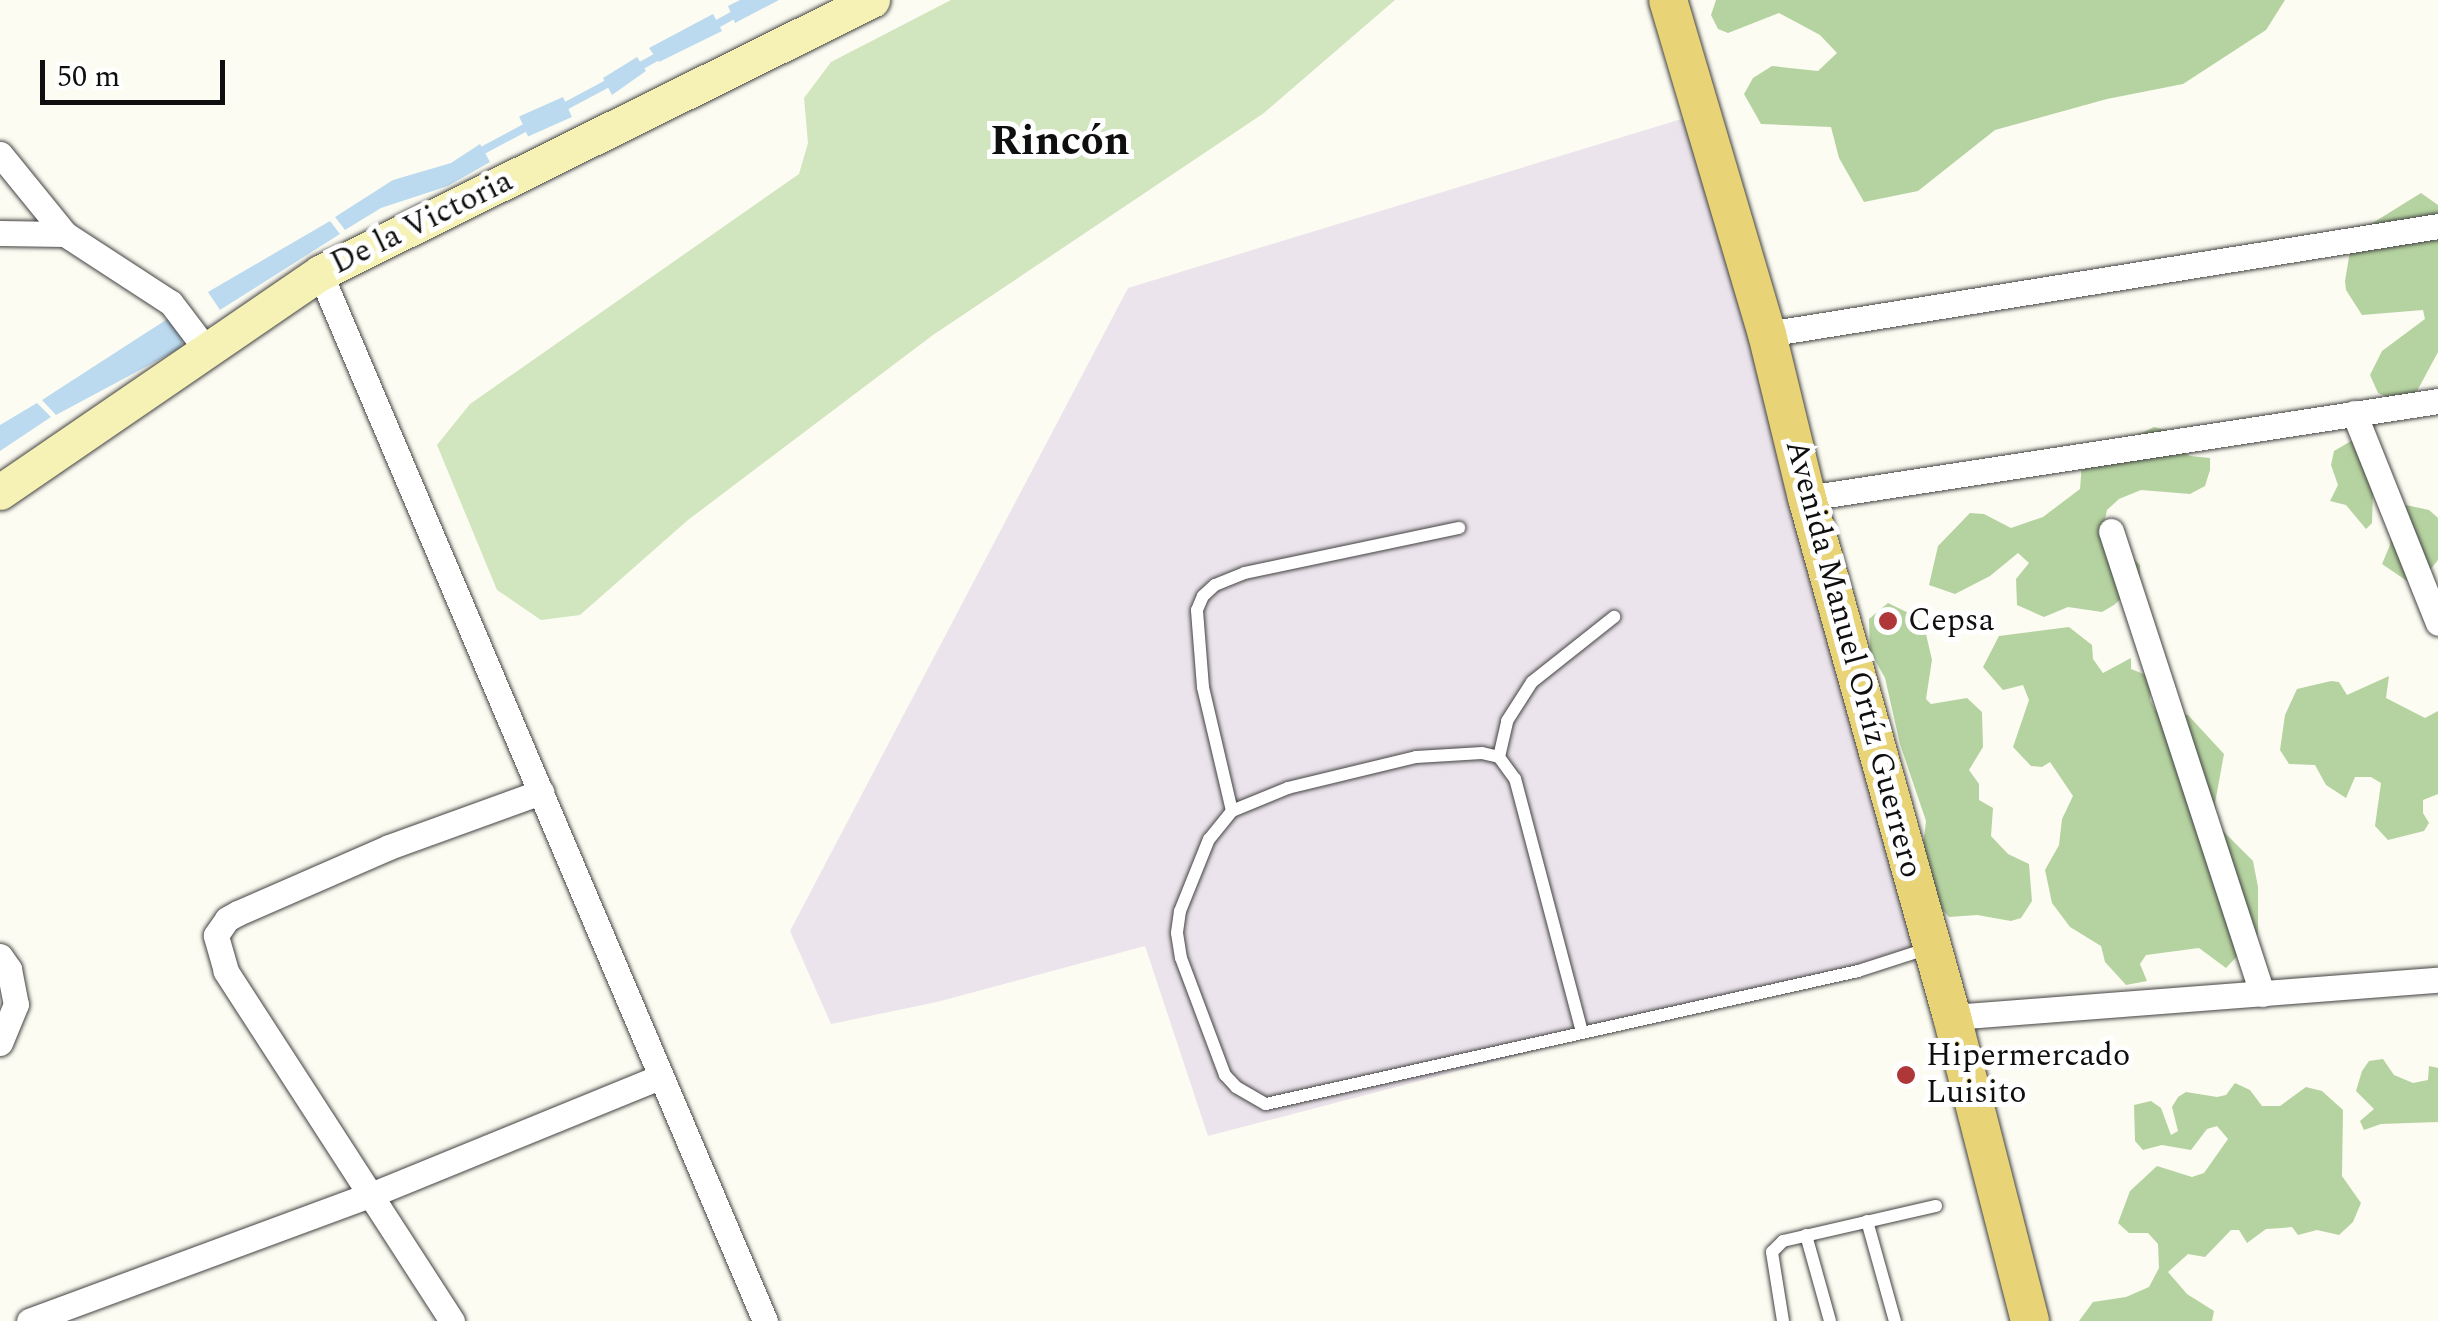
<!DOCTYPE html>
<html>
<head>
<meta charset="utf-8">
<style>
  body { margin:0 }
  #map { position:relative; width:2438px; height:1321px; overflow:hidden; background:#fdfcf2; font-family:Spectral,serif }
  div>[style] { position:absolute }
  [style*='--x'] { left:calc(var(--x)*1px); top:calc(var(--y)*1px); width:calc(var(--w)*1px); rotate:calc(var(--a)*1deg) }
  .industrial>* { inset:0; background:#ece4ec }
  .green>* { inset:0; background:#d1e5bf }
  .forest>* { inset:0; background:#b5d3a0 }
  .water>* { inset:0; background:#bcdaef; transform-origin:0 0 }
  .stream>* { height:8px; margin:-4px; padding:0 4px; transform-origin:4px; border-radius:4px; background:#bcdaef }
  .roads { filter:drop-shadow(0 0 2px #424242) drop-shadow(0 0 2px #424242) }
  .service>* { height:12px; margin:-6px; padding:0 6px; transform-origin:6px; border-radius:6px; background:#fff }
  .minor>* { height:25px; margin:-12.5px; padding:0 12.5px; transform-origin:12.5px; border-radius:12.5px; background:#fff }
  .secondary>* { height:35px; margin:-17.5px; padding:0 17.5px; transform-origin:17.5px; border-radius:17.5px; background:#f6f2b5 }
  .primary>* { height:38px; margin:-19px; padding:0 19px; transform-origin:19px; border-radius:19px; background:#e8d377 }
  .dots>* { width:28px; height:28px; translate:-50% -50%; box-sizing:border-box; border:5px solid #fff; border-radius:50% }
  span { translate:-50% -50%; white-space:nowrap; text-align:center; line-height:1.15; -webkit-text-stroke:10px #fff; paint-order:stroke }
  .street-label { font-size:32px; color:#0f0f0f }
  .poi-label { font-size:32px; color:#0f0f0f }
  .left { translate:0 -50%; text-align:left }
  .district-label { font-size:42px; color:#0f0f0f; font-weight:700 }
  .scale { position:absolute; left:40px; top:60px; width:185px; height:45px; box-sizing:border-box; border:5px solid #0f0f0f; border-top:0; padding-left:12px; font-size:30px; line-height:35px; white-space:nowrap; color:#0f0f0f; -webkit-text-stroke:8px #fff; paint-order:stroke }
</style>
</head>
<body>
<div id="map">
  <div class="industrial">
    <div style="clip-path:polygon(1701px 113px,1931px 948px,1208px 1136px,1145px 946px,937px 1002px,831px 1024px,790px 931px,1128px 288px)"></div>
  </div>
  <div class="green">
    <div style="clip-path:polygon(951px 0,1395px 0,1264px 113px,933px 335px,688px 520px,580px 615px,541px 620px,497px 590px,437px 445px,470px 404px,799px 174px,808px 143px,804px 98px,831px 62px)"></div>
  </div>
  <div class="forest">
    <div style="clip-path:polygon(1716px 0,2285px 0,2266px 30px,2183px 84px,2107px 99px,1995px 130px,1918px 191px,1864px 202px,1839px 158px,1831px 127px,1761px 124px,1744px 94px,1753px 78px,1772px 66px,1818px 71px,1837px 53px,1820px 35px,1779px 13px,1728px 33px,1718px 29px,1711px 15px)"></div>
    <div style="clip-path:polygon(2421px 193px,2438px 205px,2438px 352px,2409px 406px,2378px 393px,2370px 375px,2382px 351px,2425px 319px,2423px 310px,2362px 315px,2346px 290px,2345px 281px,2354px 227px,2371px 224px)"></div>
    <div style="clip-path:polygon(2154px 427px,2175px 432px,2177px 448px,2190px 456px,2210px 458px,2210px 470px,2205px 486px,2190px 494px,2141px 490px,2119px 499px,2107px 510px,2103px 529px,2140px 565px,2140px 581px,2114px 605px,2102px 612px,2068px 607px,2044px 617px,2017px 605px,2016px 579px,2029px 563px,2018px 553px,1990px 576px,1955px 594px,1929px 585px,1938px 546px,1970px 513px,1984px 514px,2011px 528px,2043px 517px,2080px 489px,2082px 462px)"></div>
    <div style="clip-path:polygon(2351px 441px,2364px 441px,2373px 492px,2372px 523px,2366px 529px,2346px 505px,2330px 501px,2338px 485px,2331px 465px,2334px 451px)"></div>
    <div style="clip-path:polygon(2406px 505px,2429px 510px,2438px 518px,2438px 560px,2426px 575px,2407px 581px,2382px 564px,2390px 545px,2394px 513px)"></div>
    <div style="clip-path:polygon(1888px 603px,1917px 617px,1926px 634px,1932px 660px,1926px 699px,1931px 704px,1967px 698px,1982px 712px,1983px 747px,1969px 770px,1979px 784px,1979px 800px,1993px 808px,1991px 836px,2008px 854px,2029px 864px,2032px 901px,2021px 918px,2011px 921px,1977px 915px,1949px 917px,1939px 906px,1921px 863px,1926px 821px,1900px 744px,1885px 678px,1870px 651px,1869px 619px)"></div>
    <div style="clip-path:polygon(2069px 627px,2092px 645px,2093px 659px,2103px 673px,2131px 658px,2131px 669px,2146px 675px,2151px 684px,2150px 700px,2156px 711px,2188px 715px,2224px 754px,2215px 803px,2218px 826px,2253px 861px,2258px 887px,2258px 934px,2226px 968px,2199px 948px,2146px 955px,2140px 964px,2147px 981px,2126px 985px,2105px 962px,2101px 946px,2070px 927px,2052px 903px,2045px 870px,2059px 845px,2062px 819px,2073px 796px,2050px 762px,2042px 767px,2031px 766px,2013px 747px,2029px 700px,2023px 685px,2003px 690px,1983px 667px,1999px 636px)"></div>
    <div style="clip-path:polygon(2389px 676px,2386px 698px,2425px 718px,2438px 711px,2438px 794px,2423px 800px,2423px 813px,2429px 823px,2424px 831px,2388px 840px,2375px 826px,2381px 783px,2371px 777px,2355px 777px,2346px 798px,2326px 785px,2315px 765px,2289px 764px,2280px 750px,2285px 715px,2297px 689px,2331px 681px,2339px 682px,2347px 695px)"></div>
    <div style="clip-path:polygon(2383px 1059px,2394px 1075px,2413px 1083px,2428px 1080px,2429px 1066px,2438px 1068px,2438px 1122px,2381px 1124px,2364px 1130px,2360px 1121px,2374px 1109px,2356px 1091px,2362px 1071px,2369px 1061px)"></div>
    <div style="clip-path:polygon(2235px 1083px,2250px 1090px,2262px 1106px,2280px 1106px,2306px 1087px,2322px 1091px,2343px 1110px,2342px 1176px,2361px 1203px,2353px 1222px,2339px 1235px,2317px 1230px,2298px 1235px,2292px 1227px,2282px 1228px,2266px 1229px,2247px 1243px,2239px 1230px,2231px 1230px,2205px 1257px,2188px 1254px,2168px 1272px,2187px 1294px,2214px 1311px,2212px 1321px,2079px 1321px,2093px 1302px,2126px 1297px,2149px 1287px,2159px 1268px,2158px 1244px,2148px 1233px,2129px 1233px,2118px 1223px,2130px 1191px,2157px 1166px,2192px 1177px,2204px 1173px,2228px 1139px,2217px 1126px,2207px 1129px,2191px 1150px,2162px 1145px,2143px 1150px,2135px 1141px,2134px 1105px,2151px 1101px,2161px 1108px,2171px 1135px,2178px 1131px,2172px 1107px,2178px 1097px,2186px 1092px,2217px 1097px,2226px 1095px)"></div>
  </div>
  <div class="water">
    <div style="clip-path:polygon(740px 0,779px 0,735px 23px,728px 6px)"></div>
    <div style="clip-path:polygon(713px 14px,722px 31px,659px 62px,649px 48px)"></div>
    <div style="clip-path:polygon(637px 57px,646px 71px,612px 95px,603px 78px)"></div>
    <div style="left:563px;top:97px;width:22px;height:48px;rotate:66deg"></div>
    <div style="clip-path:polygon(480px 144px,490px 162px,448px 186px,381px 208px,345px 230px,335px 217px,393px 180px,451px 163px)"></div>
    <div style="clip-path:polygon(330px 221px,340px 234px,220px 310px,208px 292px)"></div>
    <div style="clip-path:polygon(172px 316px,184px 334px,181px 348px,56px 415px,42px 400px)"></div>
    <div style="clip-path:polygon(37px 403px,51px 417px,0 451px,0 425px)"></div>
  </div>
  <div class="stream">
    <div style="--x:710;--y:28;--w:35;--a:-29"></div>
    <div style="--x:635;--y:69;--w:31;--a:-29"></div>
    <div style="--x:560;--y:109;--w:61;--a:-28.2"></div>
    <div style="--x:476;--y:154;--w:61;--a:-28.2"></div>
  </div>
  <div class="roads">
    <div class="service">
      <div style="--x:1499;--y:757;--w:37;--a:-77"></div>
      <div style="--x:1507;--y:721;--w:46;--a:-57.3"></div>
      <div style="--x:1532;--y:682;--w:105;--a:-38.4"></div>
      <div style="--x:1232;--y:811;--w:127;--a:-103.2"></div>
      <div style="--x:1203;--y:687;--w:77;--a:-94.5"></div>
      <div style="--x:1197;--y:610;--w:15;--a:-67"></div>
      <div style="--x:1203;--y:596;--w:16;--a:-43"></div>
      <div style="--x:1215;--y:585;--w:32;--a:-22"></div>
      <div style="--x:1245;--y:573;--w:219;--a:-11.9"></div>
      <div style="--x:1582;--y:1032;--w:262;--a:-104.8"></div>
      <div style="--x:1515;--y:779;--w:27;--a:-126"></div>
      <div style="--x:1499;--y:757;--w:17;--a:-167"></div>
      <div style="--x:1482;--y:753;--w:66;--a:176.5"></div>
      <div style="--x:1416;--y:757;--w:132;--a:166.4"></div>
      <div style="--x:1288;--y:788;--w:61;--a:157.7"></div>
      <div style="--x:1232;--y:811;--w:36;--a:129"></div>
      <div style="--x:1209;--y:839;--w:78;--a:111.9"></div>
      <div style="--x:1180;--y:911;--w:22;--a:98"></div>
      <div style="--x:1177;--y:933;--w:25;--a:81"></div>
      <div style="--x:1181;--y:958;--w:125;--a:69.4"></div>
      <div style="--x:1225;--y:1075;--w:16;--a:47"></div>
      <div style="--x:1236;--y:1087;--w:34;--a:30"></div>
      <div style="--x:1266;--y:1104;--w:607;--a:-12.66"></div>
      <div style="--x:1858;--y:971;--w:75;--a:-17.9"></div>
      <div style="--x:1867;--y:1221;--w:104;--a:74.4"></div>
      <div style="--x:1806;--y:1235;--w:89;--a:74.4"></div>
      <div style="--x:1783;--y:1321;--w:70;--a:-99.1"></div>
      <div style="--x:1772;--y:1252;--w:16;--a:-45"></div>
      <div style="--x:1783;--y:1241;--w:157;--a:-12.9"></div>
    </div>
    <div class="minor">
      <div style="--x:0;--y:154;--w:103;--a:50.9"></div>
      <div style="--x:0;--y:233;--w:65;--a:0.9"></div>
      <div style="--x:65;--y:234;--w:126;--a:33.1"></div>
      <div style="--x:171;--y:303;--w:61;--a:52.9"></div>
      <div style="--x:320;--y:273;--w:1139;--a:66.99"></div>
      <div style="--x:1767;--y:334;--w:680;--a:-9.14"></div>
      <div style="--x:2354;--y:413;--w:226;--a:68.2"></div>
      <div style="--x:1807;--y:498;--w:638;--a:-8.74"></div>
      <div style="--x:2111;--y:531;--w:487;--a:71.9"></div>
      <div style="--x:0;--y:956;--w:16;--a:55"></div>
      <div style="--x:9;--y:969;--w:36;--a:79"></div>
      <div style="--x:16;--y:1004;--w:42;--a:112.3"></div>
      <div style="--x:1952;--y:1017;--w:487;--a:-4.4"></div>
      <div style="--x:29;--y:1321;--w:367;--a:-20.3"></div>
      <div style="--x:373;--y:1194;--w:309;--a:-22.2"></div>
      <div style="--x:452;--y:1321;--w:417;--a:-122.9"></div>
      <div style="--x:226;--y:971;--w:37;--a:-106"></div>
      <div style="--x:216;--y:935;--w:19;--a:-55"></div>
      <div style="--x:227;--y:919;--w:13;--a:-29"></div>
      <div style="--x:238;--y:913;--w:165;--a:-23.6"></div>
      <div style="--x:389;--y:847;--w:162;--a:-19.9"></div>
    </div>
    <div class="secondary">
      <div style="--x:0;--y:492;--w:388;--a:-34.4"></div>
      <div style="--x:320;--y:273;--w:616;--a:-26.32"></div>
    </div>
    <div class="primary">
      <div style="--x:1668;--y:0;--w:348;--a:73.5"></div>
      <div style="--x:1767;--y:334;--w:169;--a:76.3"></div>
      <div style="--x:1807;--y:498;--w:539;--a:74.39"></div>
      <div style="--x:1952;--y:1017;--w:314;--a:75.6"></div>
    </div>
  </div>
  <div class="dots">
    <div style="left:1888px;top:621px;background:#af3737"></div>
    <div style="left:1906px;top:1075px;background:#af3737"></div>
  </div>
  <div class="street-label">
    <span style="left:422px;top:223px;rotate:-26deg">De la Victoria</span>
    <span style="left:1853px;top:659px;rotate:75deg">Avenida Manuel Ortíz Guerrero</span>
  </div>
  <div class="poi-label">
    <span class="left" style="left:1908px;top:621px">Cepsa</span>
    <span class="left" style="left:1926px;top:1075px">Hipermercado<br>Luisito</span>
  </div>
  <div class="district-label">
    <span style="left:1060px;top:142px">Rincón</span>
  </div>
  <div class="scale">50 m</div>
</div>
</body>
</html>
